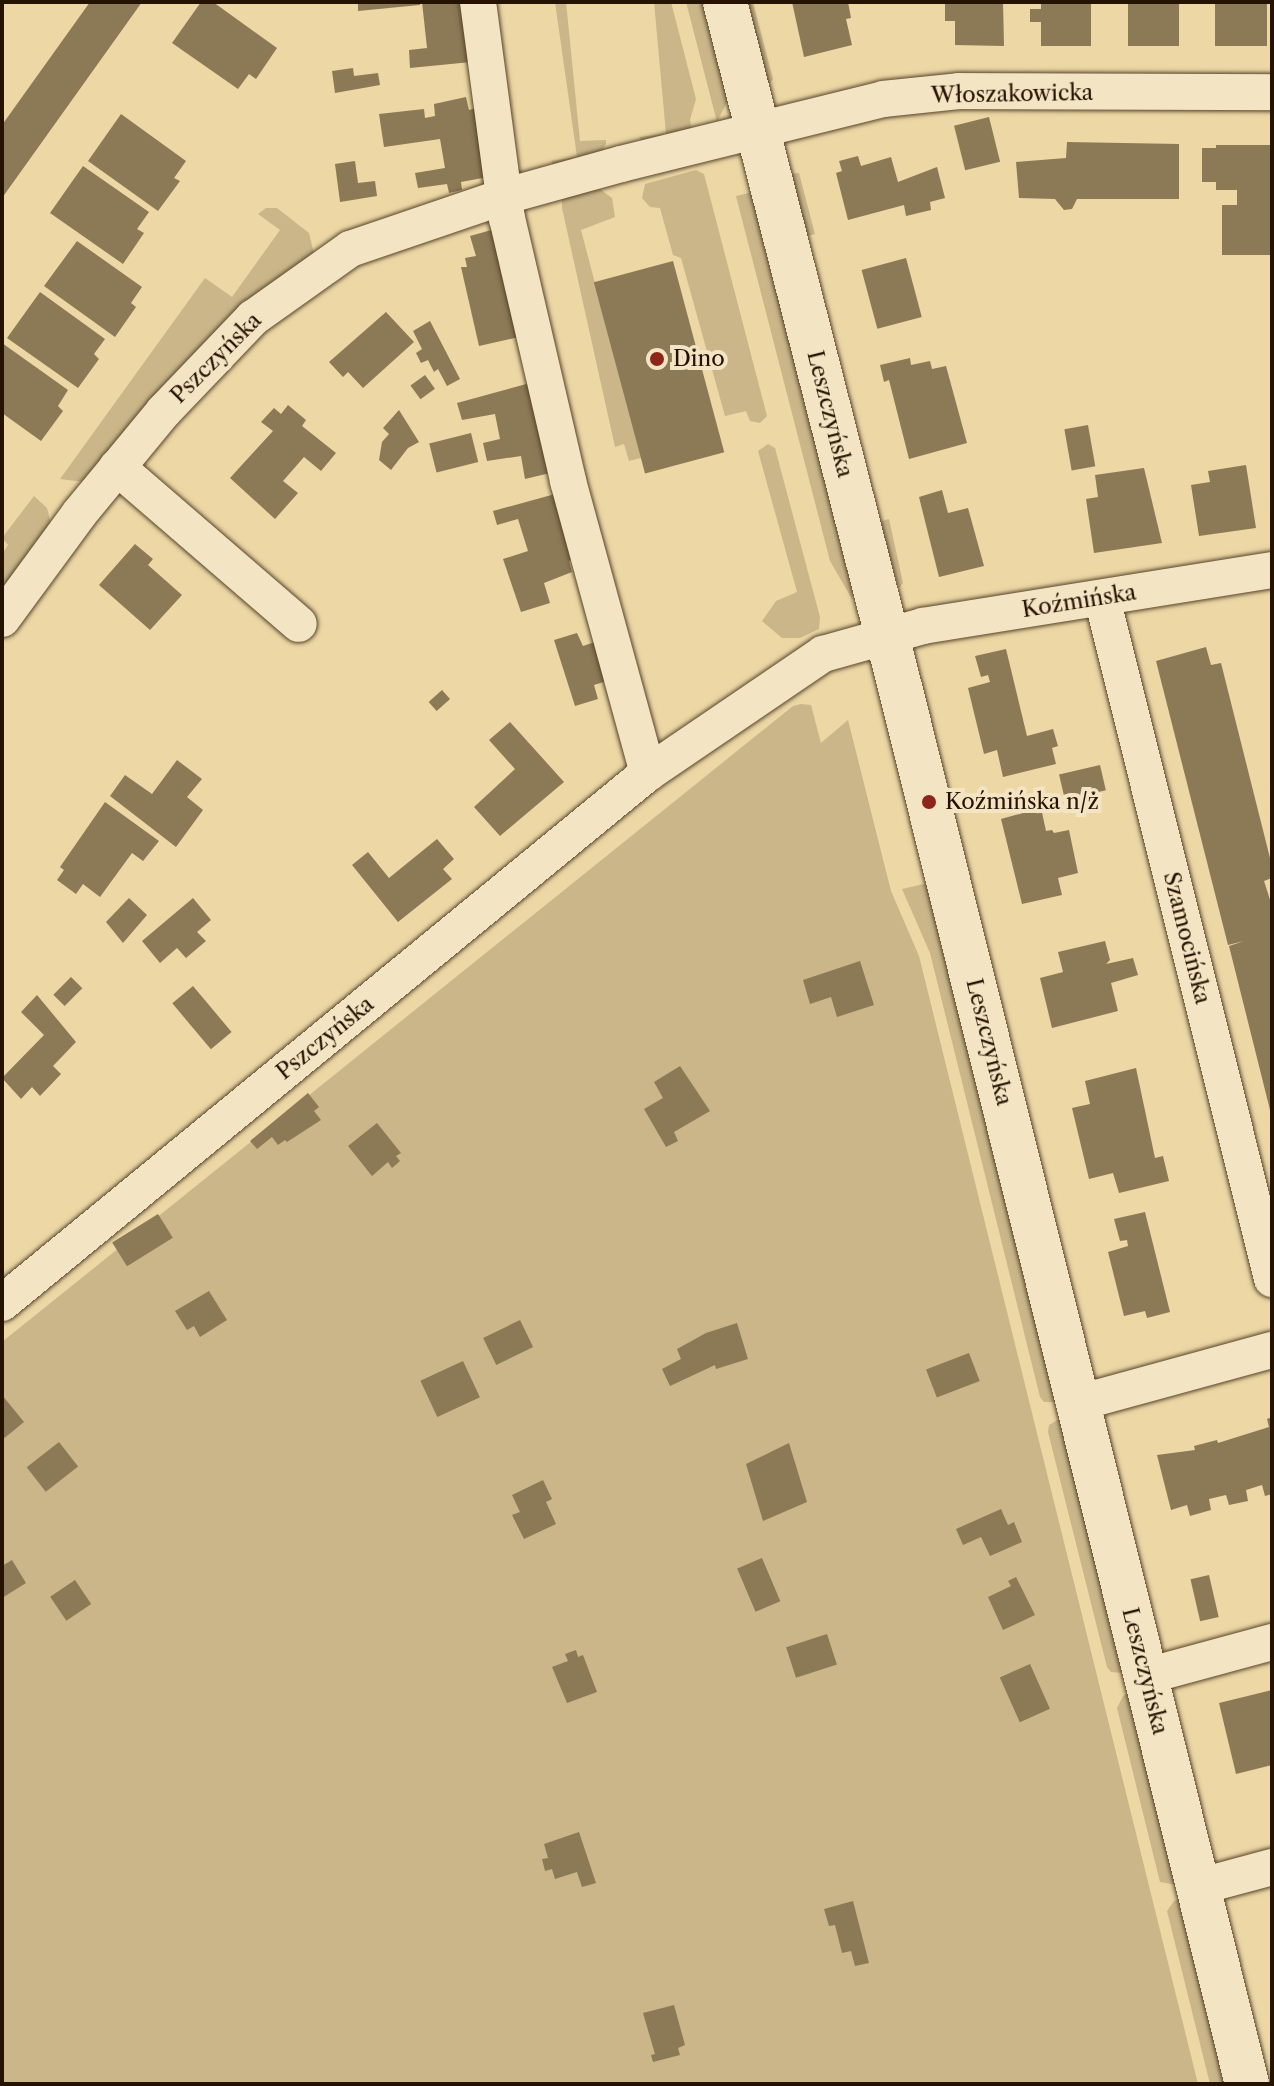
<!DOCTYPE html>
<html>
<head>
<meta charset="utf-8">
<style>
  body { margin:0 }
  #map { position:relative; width:1274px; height:2086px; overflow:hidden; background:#ecd7a5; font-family:"Libre Caslon Text",serif }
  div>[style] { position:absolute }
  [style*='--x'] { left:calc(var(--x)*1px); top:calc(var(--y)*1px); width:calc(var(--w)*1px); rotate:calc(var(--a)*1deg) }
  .green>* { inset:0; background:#cab689 }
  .building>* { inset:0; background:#8c7956; transform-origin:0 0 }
  .roads { filter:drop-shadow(0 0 2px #574429) drop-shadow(0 0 2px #574429) }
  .minor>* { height:36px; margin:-18px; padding:0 18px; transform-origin:18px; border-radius:18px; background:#f3e5c4 }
  .tertiary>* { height:44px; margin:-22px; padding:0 22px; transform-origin:22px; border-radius:22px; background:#f3e5c4 }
  .dots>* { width:22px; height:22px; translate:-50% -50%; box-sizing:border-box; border:4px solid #f3e5c4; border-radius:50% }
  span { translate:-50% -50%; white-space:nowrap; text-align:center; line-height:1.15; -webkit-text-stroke:8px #f3e5c4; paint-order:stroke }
  .street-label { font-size:22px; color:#251300 }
  .poi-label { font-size:22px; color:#251300 }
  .left { translate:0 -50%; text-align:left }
  .frame { position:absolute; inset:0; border:4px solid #251300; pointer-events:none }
</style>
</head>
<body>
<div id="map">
  <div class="green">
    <div style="clip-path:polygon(555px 2px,566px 2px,580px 141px,606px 140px,606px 144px,601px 153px,553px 165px,551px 161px,577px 157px)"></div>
    <div style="clip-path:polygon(654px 2px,671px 2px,696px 99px,690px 120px,692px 130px,644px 144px,639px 137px,666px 134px)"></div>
    <div style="clip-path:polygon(686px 2px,704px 2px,728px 100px,717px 122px)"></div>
    <div style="clip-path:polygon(743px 2px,753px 2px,773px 79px,770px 83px,763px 79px)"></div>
    <div style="clip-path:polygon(696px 170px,704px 174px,767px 416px,760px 423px,750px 421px,746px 411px,725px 416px,681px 258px,673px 255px,660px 208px,650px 207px,642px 198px,645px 184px)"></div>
    <div style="clip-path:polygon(799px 173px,815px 234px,804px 237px,789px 174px)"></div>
    <div style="clip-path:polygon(597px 187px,612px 198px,615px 217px,581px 230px,641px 458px,629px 461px,624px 444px,615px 447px,562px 208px,562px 199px)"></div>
    <div style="clip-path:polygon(753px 192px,854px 588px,852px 599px,830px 561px,736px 196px)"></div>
    <div style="clip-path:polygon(266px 208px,277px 208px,309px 233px,314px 254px,84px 482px,60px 479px,205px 278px,232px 297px,280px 230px,258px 214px)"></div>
    <div style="clip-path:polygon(768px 444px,775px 448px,820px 617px,819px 629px,800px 638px,782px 638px,762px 621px,776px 601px,797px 592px,758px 451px)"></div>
    <div style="clip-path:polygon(34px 496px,47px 508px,51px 524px,2px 594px,2px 554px,8px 545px,2px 538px)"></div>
    <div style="clip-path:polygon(889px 519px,903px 583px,899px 588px,878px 522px)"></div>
    <div style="clip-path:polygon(801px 704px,811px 705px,821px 743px,848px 720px,891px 891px,919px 956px,1198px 2084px,2px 2084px,2px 1342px,793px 706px)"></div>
    <div style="clip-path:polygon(928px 883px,1057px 1402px,1044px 1402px,1040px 1397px,930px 953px,902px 889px)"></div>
    <div style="clip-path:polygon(1061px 1418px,1124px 1673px,1111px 1672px,1107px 1667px,1048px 1432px,1049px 1425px)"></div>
    <div style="clip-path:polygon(1129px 1693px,1177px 1885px,1160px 1882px,1117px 1708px,1123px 1696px)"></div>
    <div style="clip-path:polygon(1181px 1899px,1227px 2084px,1210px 2084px,1167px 1911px,1174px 1901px)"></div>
  </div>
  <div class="building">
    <div style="clip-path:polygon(90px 2px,142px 2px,2px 198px,2px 125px)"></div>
    <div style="clip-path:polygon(201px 2px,213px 2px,277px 48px,256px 79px,249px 74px,238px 89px,172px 43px)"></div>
    <div style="clip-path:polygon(358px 2px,420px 2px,420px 5px,358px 11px)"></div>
    <div style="clip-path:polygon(422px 2px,464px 2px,471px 62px,410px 68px,409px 50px,427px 48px)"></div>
    <div style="clip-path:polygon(792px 2px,848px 2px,851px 18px,846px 19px,852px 45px,804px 57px)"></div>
    <div style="clip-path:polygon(945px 2px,1003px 2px,1004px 46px,955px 45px,955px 21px,945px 21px)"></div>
    <div style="clip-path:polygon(1041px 2px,1091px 2px,1091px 46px,1041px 46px,1041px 22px,1030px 22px,1030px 9px,1041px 9px)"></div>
    <div style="left:1128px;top:2px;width:51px;height:44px"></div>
    <div style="left:1215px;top:2px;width:52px;height:44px"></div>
    <div style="clip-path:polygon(353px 68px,354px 76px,378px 73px,380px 85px,335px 93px,332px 71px)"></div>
    <div style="clip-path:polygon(466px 97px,469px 110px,477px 108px,488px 177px,461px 182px,462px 190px,449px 193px,447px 184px,418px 188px,415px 173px,445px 168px,440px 139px,384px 147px,379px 114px,424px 109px,425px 118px,435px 116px,434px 104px)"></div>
    <div style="clip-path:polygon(121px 114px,186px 161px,174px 178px,180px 181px,158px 211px,88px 161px)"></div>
    <div style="left:989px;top:117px;width:46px;height:36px;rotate:76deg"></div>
    <div style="clip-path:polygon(1067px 142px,1179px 144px,1179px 199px,1077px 199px,1072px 209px,1064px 210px,1055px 199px,1019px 198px,1016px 162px,1066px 158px)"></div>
    <div style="clip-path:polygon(1216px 145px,1272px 145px,1272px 255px,1222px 255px,1222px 205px,1237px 205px,1237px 190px,1216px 190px,1216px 182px,1202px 182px,1202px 148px,1216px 148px)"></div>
    <div style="clip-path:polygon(858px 156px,861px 166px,891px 157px,898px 182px,937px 167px,945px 198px,930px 202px,931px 210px,906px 216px,904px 205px,848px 220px,836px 173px,842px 171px,839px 161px)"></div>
    <div style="clip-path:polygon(355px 161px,358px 183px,375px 181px,377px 196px,340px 202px,335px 164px)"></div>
    <div style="clip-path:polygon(83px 166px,149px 212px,137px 229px,144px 233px,123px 264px,50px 213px)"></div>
    <div style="clip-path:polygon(495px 229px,519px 337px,479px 346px,461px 267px,467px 267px,465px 258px,476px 256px,470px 236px)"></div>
    <div style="clip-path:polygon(77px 241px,142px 287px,131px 303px,136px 307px,115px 337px,44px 286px)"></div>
    <div style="left:906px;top:258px;width:61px;height:46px;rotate:75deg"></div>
    <div style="left:673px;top:261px;width:198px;height:82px;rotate:75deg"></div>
    <div style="clip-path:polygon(40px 292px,105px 339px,94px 354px,99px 359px,78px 388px,7px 338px)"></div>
    <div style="clip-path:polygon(386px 312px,414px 342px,363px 388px,348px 372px,343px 377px,329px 362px)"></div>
    <div style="clip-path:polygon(430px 321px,460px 379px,447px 386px,438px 369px,434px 372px,428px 360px,421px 363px,416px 353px,422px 349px,413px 331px)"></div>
    <div style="clip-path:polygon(2px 343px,68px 390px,58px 406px,63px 411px,41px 441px,2px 413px)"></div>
    <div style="clip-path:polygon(910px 358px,911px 365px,930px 361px,932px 369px,946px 366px,967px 443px,909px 459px,889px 380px,884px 382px,880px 365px)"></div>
    <div style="left:425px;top:375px;width:17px;height:18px;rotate:54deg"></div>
    <div style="clip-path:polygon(530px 383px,550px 473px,525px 479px,521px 456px,487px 461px,483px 443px,500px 439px,495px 414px,462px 420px,457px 403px)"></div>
    <div style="clip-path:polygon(288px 405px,306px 420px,302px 426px,336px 453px,321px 471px,304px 457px,283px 481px,298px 493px,275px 519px,230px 478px,273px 431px,261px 422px,274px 408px,281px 414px)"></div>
    <div style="clip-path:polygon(399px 410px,419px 442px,408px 448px,391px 470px,379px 460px,382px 442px,389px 434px,383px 428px)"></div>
    <div style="left:1088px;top:425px;width:42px;height:24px;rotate:80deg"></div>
    <div style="left:471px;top:433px;width:30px;height:43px;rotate:76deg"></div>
    <div style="clip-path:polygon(1246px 465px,1256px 528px,1199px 536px,1191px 485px,1210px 482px,1208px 471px)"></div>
    <div style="clip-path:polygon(1144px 468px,1162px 543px,1094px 553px,1086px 499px,1098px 497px,1095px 475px)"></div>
    <div style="clip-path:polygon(942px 490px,948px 513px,968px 508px,984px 566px,939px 577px,919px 497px)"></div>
    <div style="clip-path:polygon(555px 494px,573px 559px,569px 561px,572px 572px,544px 583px,550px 603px,521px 612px,503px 559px,528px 551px,518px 519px,497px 525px,493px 511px)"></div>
    <div style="clip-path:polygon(135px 544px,153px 559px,148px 565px,182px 595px,150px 630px,99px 585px)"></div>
    <div style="clip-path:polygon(577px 633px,583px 646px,598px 641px,610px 680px,594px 685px,598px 699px,575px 706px,554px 640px)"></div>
    <div style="clip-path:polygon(1206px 647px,1211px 665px,1221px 663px,1272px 866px,1272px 878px,1264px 881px,1272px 906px,1272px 1118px,1229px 946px,1244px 941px,1228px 945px,1156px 661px)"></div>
    <div style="clip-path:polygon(1006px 649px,1027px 736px,1053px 729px,1058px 746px,1052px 748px,1056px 764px,1003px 777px,997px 750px,984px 754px,968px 688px,990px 682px,988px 675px,981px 677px,975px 656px)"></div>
    <div style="left:442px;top:690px;width:12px;height:18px;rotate:48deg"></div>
    <div style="clip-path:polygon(510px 722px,564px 782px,500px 836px,474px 807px,515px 769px,489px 740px)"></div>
    <div style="clip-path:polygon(177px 760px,202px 779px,187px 797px,203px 810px,176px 847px,110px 796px,125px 775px,152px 794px)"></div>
    <div style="left:1100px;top:765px;width:26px;height:42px;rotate:77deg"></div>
    <div style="clip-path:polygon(105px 802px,159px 841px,143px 861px,132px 853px,100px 897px,83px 884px,76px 894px,57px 880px,64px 870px,60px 867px)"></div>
    <div style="clip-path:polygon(1041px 808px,1046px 831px,1052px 830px,1054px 833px,1069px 830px,1078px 873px,1058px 878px,1062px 895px,1022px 904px,1001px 819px)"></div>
    <div style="clip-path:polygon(437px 839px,454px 859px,443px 869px,452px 879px,398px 922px,352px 865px,368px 852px,389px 878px)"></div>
    <div style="clip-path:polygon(129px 898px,147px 915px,123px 943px,106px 922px)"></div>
    <div style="clip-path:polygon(193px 898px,211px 920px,197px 932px,206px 941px,186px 958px,177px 948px,160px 963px,142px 941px)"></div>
    <div style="clip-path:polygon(1105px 941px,1110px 960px,1106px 964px,1133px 958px,1138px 975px,1111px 983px,1118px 1011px,1052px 1028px,1040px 978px,1063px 972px,1058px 952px)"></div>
    <div style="clip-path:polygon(860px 961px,874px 1005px,837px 1017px,831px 997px,810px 1004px,803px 980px)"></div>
    <div style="left:71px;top:977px;width:16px;height:25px;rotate:45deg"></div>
    <div style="left:193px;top:986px;width:60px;height:27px;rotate:50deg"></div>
    <div style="clip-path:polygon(37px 995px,76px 1042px,53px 1066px,61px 1074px,40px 1096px,32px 1087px,21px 1099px,2px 1078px,44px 1035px,21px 1012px)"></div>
    <div style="clip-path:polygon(680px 1066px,710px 1111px,674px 1132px,678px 1141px,666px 1147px,644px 1109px,663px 1098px,654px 1082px)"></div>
    <div style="clip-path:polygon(1136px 1068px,1155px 1158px,1163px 1156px,1169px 1181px,1119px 1193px,1113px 1173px,1089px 1179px,1072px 1108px,1090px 1104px,1085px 1081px)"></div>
    <div style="clip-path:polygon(308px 1093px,319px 1107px,314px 1111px,321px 1120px,287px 1142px,285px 1140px,278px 1145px,272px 1137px,257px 1149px,250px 1141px)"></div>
    <div style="clip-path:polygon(377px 1123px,401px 1153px,396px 1156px,400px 1161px,392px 1168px,388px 1162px,372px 1176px,348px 1146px)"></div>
    <div style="clip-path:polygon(1145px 1212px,1170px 1312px,1147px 1318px,1145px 1311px,1124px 1316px,1108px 1252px,1128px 1246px,1127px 1240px,1120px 1241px,1114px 1219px)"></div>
    <div style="left:158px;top:1214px;width:28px;height:54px;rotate:58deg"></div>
    <div style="clip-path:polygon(209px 1291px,227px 1320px,200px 1337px,194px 1326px,187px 1330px,175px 1311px)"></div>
    <div style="left:520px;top:1320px;width:30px;height:41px;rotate:64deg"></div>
    <div style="clip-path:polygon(737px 1323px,748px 1359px,716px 1369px,715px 1365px,670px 1386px,662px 1369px,681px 1359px,677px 1349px,706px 1333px)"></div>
    <div style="left:969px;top:1353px;width:30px;height:46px;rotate:69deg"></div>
    <div style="left:463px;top:1361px;width:40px;height:47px;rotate:65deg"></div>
    <div style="clip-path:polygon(2px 1395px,24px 1422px,2px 1440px)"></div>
    <div style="clip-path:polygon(1272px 1417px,1272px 1494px,1265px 1496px,1262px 1485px,1246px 1490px,1248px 1501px,1229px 1505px,1226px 1495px,1209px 1499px,1211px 1510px,1190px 1516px,1187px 1505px,1171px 1510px,1157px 1455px,1195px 1450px,1194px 1446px,1217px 1440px,1218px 1443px,1269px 1427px,1267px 1419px)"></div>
    <div style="left:59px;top:1442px;width:31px;height:41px;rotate:52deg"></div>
    <div style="clip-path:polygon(789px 1443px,807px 1502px,763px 1521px,746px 1464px)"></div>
    <div style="clip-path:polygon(543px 1480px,552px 1499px,546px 1502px,556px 1524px,524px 1539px,512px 1515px,520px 1512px,512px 1495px)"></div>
    <div style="clip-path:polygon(1001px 1509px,1008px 1525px,1014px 1522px,1022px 1542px,990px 1556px,981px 1537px,963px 1545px,956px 1529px)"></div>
    <div style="left:762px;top:1558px;width:47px;height:27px;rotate:67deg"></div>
    <div style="clip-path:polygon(12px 1560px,26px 1583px,2px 1598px,2px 1566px)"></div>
    <div style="left:1209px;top:1575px;width:43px;height:19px;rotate:77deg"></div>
    <div style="clip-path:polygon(1016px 1577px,1035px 1615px,1003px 1630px,988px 1597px,1011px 1586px,1008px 1581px)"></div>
    <div style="left:75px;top:1580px;width:29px;height:30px;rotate:56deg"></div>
    <div style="left:827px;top:1634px;width:32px;height:43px;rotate:72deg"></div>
    <div style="clip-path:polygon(576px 1650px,578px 1657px,583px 1655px,597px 1692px,567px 1703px,552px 1667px,568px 1661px,565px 1654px)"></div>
    <div style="left:1030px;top:1664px;width:49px;height:33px;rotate:66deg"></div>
    <div style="clip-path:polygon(1272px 1690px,1272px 1765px,1236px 1774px,1219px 1703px)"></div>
    <div style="clip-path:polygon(579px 1832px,596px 1883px,582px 1887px,577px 1872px,555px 1879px,552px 1869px,545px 1871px,542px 1859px,548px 1858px,544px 1844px)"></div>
    <div style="clip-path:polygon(853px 1901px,869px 1963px,855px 1966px,851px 1951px,842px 1953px,835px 1925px,829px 1926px,824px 1909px)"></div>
    <div style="clip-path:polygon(674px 2005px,685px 2045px,678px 2048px,680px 2055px,653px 2062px,651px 2055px,655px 2054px,643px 2013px)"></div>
  </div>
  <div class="roads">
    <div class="minor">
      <div style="--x:478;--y:2;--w:218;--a:82.4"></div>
      <div style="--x:507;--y:218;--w:270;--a:76.9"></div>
      <div style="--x:568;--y:481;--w:303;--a:74.7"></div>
      <div style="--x:117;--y:467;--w:240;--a:40.8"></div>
      <div style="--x:1102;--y:598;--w:702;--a:75.98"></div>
      <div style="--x:2;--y:619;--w:130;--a:-53.7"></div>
      <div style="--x:79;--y:514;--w:134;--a:-50.5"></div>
      <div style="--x:164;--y:411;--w:129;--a:-46.3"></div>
      <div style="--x:253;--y:318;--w:119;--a:-35.4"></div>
      <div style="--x:350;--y:249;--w:165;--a:-18.8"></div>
      <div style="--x:506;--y:196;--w:119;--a:-15.5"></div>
      <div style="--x:621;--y:164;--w:270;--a:-13.9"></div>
      <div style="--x:883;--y:99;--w:76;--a:-6"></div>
      <div style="--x:959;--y:91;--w:313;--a:0.2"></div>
      <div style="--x:2;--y:1303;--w:836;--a:-39.37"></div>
      <div style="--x:648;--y:773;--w:212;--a:-34.2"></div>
      <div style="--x:823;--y:654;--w:104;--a:-15.6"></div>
      <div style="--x:923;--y:626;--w:353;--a:-9.1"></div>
      <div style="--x:1078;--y:1403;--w:201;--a:-15.3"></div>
      <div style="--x:1147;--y:1676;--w:130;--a:-15.2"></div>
      <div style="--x:1198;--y:1887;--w:77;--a:-15.1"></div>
    </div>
    <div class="tertiary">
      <div style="--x:725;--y:2;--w:719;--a:75.67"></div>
      <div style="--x:903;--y:699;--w:1427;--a:76.05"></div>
    </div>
  </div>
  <div class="dots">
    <div style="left:657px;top:359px;background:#8f2418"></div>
    <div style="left:929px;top:802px;background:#8f2418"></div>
  </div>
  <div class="street-label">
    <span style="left:1012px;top:94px;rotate:-1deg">Włoszakowicka</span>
    <span style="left:216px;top:358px;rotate:-45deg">Pszczyńska</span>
    <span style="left:830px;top:414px;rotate:76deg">Leszczyńska</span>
    <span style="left:1079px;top:601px;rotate:-9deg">Koźmińska</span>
    <span style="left:1187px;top:938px;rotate:76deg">Szamocińska</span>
    <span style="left:325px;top:1038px;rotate:-39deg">Pszczyńska</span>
    <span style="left:989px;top:1042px;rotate:76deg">Leszczyńska</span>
    <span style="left:1145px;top:1671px;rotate:76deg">Leszczyńska</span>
  </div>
  <div class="poi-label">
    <span class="left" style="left:673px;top:359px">Dino</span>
    <span class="left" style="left:945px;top:802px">Koźmińska n/ż</span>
  </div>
  <div class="frame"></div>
</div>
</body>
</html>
